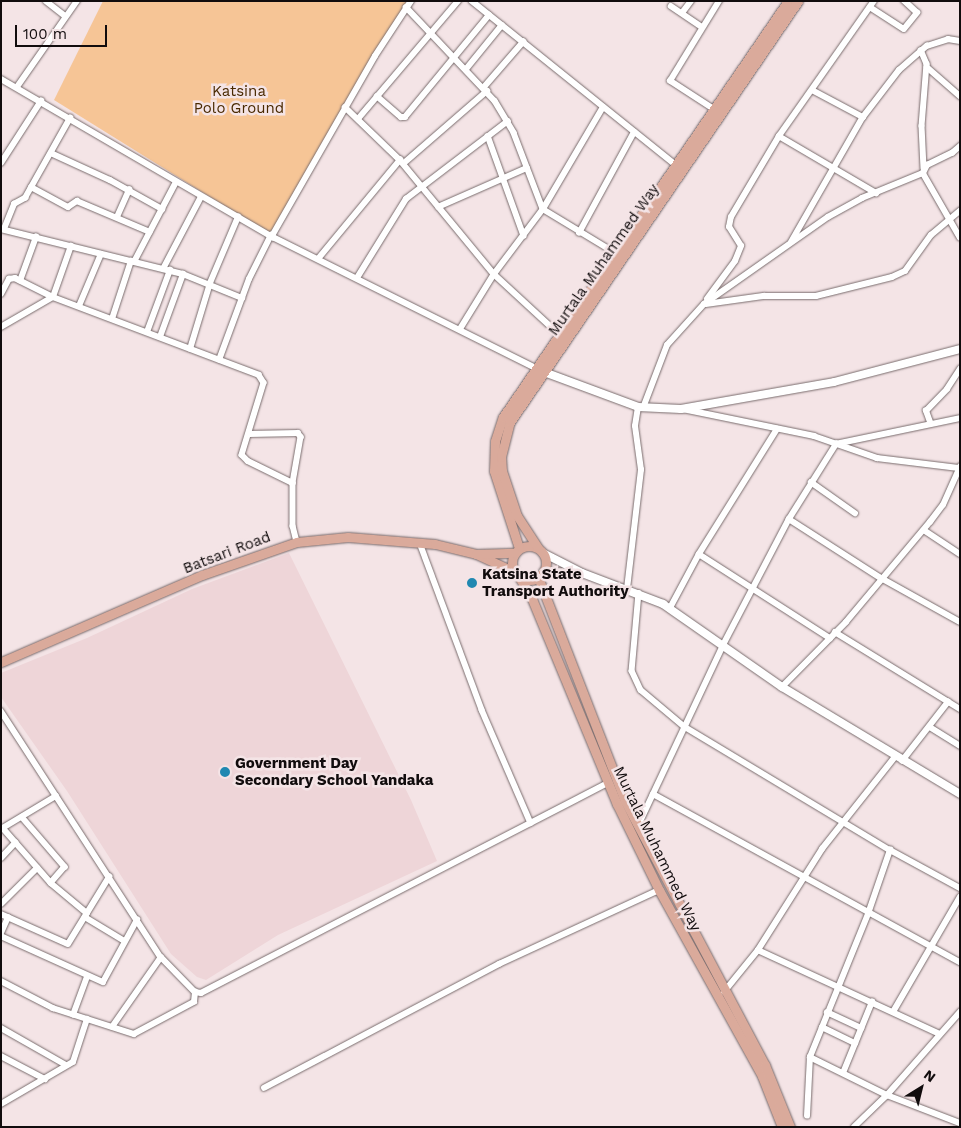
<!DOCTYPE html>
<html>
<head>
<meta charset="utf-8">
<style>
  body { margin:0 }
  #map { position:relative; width:961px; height:1128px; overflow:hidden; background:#f4e4e6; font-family:"Work Sans",sans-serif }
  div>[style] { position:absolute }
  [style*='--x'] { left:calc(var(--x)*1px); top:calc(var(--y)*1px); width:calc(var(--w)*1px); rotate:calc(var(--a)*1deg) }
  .built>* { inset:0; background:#eed5d8 }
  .green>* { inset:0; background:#f6c596 }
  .roads { filter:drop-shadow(0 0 1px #796c6d) drop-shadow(0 0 1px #796c6d) }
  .street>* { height:5.5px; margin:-2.75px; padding:0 2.75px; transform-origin:2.75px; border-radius:2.75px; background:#fff }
  .secondary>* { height:8px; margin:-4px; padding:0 4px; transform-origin:4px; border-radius:4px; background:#fff }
  .primary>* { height:9px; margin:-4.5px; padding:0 4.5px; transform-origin:4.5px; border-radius:4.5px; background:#daaa9b }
  .primary>.ring { margin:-4.5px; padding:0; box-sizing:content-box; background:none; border:9px solid #daaa9b; border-radius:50% }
  .dots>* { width:14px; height:14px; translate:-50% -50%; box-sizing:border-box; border:2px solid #f4e4e6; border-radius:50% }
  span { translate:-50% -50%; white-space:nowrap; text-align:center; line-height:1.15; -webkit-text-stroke:5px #f4e4e6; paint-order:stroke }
  .park-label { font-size:15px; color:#492900 }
  .street-label { font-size:15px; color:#110c0d }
  .poi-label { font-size:15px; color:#110c0d; font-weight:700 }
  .left { translate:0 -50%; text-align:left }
  .frame { position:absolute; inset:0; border:2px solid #110c0d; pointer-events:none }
  .north { position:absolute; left:896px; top:1063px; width:50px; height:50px; -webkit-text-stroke:4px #f4e4e6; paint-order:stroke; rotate:36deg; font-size:14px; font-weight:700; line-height:20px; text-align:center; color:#110c0d }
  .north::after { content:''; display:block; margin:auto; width:18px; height:22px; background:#110c0d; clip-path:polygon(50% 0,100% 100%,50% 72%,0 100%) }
  .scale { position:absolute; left:15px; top:25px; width:92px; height:22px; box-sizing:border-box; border:2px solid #110c0d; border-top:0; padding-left:6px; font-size:15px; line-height:18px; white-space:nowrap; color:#110c0d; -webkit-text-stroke:4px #f4e4e6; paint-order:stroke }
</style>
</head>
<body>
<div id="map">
  <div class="built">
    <div style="clip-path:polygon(289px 553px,411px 800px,437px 861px,278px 935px,206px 980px,197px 977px,171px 954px,67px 791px,1px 697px,1px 673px,87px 638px,192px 589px)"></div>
  </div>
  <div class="green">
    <div style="clip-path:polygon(103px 1px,408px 1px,273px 236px,54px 100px)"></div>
  </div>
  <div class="roads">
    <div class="street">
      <div style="--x:46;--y:1;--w:24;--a:38"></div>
      <div style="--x:472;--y:1;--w:262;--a:38.8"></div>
      <div style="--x:671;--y:6;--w:37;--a:34"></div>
      <div style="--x:406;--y:7;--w:129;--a:46.6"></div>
      <div style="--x:495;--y:101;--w:37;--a:59"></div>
      <div style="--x:514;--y:133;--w:81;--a:69.1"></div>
      <div style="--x:543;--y:209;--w:83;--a:31.2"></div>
      <div style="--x:870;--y:7;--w:40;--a:32.9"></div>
      <div style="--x:904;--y:29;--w:21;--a:-51"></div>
      <div style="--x:917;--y:13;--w:18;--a:-137"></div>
      <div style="--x:682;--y:13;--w:15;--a:-53"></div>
      <div style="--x:921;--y:50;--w:15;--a:67"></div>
      <div style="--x:927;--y:64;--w:62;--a:94.6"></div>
      <div style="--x:922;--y:126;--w:42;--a:87.3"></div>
      <div style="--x:927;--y:67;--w:44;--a:41.3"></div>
      <div style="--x:467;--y:68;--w:55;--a:-50.9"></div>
      <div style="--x:1;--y:79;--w:315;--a:30.2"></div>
      <div style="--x:273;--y:237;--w:296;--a:26.5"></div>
      <div style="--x:17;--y:87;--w:105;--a:-55.1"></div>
      <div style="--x:484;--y:87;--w:60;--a:-49.1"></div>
      <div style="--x:812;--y:90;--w:58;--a:27.9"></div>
      <div style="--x:377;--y:96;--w:32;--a:41"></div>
      <div style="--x:401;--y:117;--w:4;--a:0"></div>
      <div style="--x:405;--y:117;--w:132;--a:-50.5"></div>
      <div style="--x:345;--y:107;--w:76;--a:43.9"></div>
      <div style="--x:400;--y:160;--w:148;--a:50.5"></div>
      <div style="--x:494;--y:274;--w:88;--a:42.7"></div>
      <div style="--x:713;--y:109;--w:51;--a:-146.9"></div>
      <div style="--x:670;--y:81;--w:94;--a:-58.5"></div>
      <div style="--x:358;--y:119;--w:155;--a:-49.7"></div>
      <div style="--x:488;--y:136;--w:106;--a:70.2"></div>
      <div style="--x:779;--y:136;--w:113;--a:30.4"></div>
      <div style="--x:51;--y:153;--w:65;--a:24.6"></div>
      <div style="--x:110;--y:180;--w:60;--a:29.1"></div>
      <div style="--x:1;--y:163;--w:74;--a:-57.2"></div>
      <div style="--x:404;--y:163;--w:110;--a:-40.9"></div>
      <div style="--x:923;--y:173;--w:74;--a:60"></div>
      <div style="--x:31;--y:187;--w:42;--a:28.4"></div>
      <div style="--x:68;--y:207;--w:11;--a:-34"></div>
      <div style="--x:77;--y:201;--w:79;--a:23"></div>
      <div style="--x:438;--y:207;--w:97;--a:-23.7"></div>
      <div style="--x:117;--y:217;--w:30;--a:-66"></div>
      <div style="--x:1;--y:229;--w:187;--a:13.9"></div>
      <div style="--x:183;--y:274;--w:64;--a:22.1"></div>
      <div style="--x:4;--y:229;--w:27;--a:-68"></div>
      <div style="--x:14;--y:204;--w:13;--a:-29"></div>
      <div style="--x:25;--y:198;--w:92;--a:-60.6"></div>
      <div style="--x:579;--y:233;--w:115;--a:-61.4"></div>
      <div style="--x:272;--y:236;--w:207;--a:-60.2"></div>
      <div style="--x:375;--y:56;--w:66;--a:-56.8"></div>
      <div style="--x:791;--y:242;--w:144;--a:-60.1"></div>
      <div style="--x:863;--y:117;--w:59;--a:-52.5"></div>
      <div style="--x:899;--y:70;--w:37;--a:-41"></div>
      <div style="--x:927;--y:46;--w:22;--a:-18"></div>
      <div style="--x:948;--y:39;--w:12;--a:9"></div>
      <div style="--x:318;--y:259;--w:129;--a:-50.4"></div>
      <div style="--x:134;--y:262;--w:90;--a:-62.3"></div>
      <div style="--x:163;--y:269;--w:81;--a:-62.2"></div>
      <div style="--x:357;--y:278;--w:93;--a:-58.2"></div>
      <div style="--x:406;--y:199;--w:128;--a:-37.4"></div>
      <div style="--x:20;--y:281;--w:47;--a:-70"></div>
      <div style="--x:1;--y:294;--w:17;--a:-62"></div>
      <div style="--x:9;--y:279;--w:6;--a:-9"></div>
      <div style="--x:15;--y:278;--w:42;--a:26.6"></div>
      <div style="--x:53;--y:297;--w:220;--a:20.7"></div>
      <div style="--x:259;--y:375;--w:9;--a:58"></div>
      <div style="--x:264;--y:383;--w:75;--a:107"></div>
      <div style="--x:242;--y:455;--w:8;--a:45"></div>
      <div style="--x:248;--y:461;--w:50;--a:26.1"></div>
      <div style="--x:53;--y:297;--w:54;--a:-70.6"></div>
      <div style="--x:707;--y:299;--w:47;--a:-53.6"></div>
      <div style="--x:735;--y:261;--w:16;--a:-68"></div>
      <div style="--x:741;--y:246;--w:22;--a:-122"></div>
      <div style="--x:729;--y:227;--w:10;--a:-79"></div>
      <div style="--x:731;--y:217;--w:94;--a:-59.3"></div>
      <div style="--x:779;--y:136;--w:165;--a:-54.9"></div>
      <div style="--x:706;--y:304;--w:59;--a:-7.9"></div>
      <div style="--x:764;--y:296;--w:52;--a:0"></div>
      <div style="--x:816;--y:296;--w:78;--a:-14"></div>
      <div style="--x:892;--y:277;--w:14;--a:-25"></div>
      <div style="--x:905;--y:271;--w:44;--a:-54.2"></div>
      <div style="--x:931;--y:235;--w:38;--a:-40"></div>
      <div style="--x:79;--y:306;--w:56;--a:-67.1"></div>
      <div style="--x:112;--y:319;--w:61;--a:-71.9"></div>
      <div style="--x:1;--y:327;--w:60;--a:-30"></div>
      <div style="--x:460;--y:329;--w:65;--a:-58.3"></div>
      <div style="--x:494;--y:274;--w:81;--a:-53"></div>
      <div style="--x:543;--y:209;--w:118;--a:-59.5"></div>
      <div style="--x:147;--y:332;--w:66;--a:-69.6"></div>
      <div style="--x:160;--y:337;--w:67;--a:-69.9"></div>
      <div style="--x:190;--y:349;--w:69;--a:-73.1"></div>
      <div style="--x:210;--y:283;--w:72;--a:-67"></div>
      <div style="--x:219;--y:360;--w:86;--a:-69.7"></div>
      <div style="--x:249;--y:279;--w:49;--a:-63.4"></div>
      <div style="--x:643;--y:408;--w:67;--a:-69.1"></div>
      <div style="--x:667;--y:345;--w:55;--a:-47.9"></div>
      <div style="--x:704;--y:304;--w:151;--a:-35.1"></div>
      <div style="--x:828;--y:217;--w:39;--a:-29"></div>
      <div style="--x:862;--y:198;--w:66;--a:-22.3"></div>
      <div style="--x:923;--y:173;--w:9;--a:-63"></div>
      <div style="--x:927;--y:165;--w:28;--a:-26"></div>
      <div style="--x:952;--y:153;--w:11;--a:-41"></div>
      <div style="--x:683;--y:409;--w:134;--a:11.6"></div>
      <div style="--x:814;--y:436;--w:67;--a:19.2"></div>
      <div style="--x:877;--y:458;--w:84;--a:6.9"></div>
      <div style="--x:930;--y:422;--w:12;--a:-110"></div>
      <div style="--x:926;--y:411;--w:30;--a:-46"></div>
      <div style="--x:947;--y:389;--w:24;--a:-57"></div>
      <div style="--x:249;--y:434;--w:49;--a:-1.2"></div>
      <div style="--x:298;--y:433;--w:5;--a:53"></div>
      <div style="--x:301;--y:437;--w:47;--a:99.9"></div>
      <div style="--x:293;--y:483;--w:43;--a:90"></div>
      <div style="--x:293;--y:526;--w:16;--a:76"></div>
      <div style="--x:811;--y:482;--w:54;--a:35.2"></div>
      <div style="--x:789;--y:519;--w:109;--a:32.7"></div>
      <div style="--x:881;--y:578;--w:90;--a:29.1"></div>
      <div style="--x:924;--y:530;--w:43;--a:33.7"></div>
      <div style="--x:420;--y:543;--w:178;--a:69.6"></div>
      <div style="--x:482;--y:710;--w:123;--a:66.6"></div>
      <div style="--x:699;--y:554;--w:156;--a:32.7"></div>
      <div style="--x:627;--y:589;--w:120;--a:-83.3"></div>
      <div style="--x:641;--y:470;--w:44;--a:-97.8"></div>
      <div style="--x:635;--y:426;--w:19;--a:-81"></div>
      <div style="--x:639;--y:593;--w:78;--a:95.1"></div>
      <div style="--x:632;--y:671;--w:21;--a:65"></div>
      <div style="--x:641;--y:690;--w:57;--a:40.1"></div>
      <div style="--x:685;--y:727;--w:239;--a:31"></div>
      <div style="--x:890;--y:850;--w:80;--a:28.5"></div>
      <div style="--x:670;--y:608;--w:61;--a:-61.8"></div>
      <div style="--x:699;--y:554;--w:147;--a:-58"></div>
      <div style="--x:835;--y:632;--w:147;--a:31.6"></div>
      <div style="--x:782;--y:687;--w:91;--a:-45.4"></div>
      <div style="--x:846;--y:622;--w:131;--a:-50"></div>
      <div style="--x:930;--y:522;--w:21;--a:-53"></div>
      <div style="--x:943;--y:505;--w:42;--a:-65.9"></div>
      <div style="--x:1;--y:711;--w:293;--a:57"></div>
      <div style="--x:161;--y:957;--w:49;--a:45.8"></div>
      <div style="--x:195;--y:992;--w:6;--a:9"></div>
      <div style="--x:201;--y:993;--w:458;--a:-27.3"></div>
      <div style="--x:930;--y:727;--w:36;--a:32"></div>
      <div style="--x:902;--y:761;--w:75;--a:-52.1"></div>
      <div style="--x:653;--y:794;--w:350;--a:28.7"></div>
      <div style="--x:22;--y:817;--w:66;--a:49.3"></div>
      <div style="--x:65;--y:867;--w:21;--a:131"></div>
      <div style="--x:638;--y:826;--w:200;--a:-64.8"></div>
      <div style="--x:723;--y:645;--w:142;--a:-62.4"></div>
      <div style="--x:789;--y:519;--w:89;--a:-57.9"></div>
      <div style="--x:836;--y:444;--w:127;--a:-11.8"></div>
      <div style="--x:3;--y:828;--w:73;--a:48.9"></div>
      <div style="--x:51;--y:883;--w:47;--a:39.8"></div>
      <div style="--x:1;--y:829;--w:64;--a:-31"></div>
      <div style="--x:1;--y:858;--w:21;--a:-47"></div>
      <div style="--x:1;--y:904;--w:51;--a:-45"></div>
      <div style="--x:1;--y:914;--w:73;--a:24.1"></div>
      <div style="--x:68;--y:944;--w:79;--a:-58.5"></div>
      <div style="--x:85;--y:917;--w:44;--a:31.2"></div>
      <div style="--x:1;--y:933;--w:17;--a:-66"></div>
      <div style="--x:1;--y:936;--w:112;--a:24.3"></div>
      <div style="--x:103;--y:982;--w:71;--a:-61.3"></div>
      <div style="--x:758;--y:950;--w:200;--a:24.8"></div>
      <div style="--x:1;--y:981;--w:59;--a:27.4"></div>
      <div style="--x:53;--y:1008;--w:85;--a:17.8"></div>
      <div style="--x:134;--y:1034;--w:68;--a:-28.1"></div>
      <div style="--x:194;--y:1002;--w:10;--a:-84"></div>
      <div style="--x:724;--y:992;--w:54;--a:-51"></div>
      <div style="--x:758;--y:950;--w:120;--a:-57.6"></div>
      <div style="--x:822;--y:849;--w:117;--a:-51.6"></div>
      <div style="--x:827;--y:1012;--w:38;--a:25"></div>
      <div style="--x:893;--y:1012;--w:133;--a:-59.8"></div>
      <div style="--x:73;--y:1015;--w:40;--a:-69.8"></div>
      <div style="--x:112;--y:1027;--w:85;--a:-55"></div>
      <div style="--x:822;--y:1027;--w:37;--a:26"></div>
      <div style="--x:1;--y:1028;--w:75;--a:29.6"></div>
      <div style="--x:1;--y:1056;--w:50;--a:27.6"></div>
      <div style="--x:810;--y:1057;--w:86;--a:26.3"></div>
      <div style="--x:887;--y:1095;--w:78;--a:21"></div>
      <div style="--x:843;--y:1073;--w:77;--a:-67.8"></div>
      <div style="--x:264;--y:1088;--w:266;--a:-27.8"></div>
      <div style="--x:499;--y:964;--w:176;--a:-24.8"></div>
      <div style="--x:1;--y:1104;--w:83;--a:-30.3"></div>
      <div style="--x:73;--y:1062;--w:45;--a:-72"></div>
      <div style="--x:807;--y:1116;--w:59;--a:-87.1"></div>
      <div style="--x:810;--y:1057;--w:154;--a:-67.9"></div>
      <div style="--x:868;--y:914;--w:68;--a:-71"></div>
      <div style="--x:854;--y:1127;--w:46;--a:-44.1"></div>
      <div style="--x:887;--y:1095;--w:111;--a:-48.7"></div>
    </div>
    <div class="secondary">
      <div style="--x:544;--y:372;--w:100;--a:20.4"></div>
      <div style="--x:638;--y:407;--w:43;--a:2.7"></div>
      <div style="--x:681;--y:409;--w:155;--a:-10"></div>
      <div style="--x:834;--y:382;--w:130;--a:-14.7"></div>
      <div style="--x:543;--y:553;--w:44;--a:27.1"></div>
      <div style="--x:582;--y:573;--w:87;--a:20.9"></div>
      <div style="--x:663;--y:604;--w:145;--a:34.9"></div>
      <div style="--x:782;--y:687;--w:208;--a:31"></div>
      <div style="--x:543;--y:572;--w:37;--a:2"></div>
    </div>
    <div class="primary">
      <div class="ring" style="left:512px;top:546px;width:25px;height:25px"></div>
      <div style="--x:519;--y:548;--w:81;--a:-108"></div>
      <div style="--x:494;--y:471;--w:30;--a:-88"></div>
      <div style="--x:495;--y:441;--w:25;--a:-72"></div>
      <div style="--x:503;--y:417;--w:504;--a:-55.59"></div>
      <div style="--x:538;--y:548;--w:38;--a:-123"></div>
      <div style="--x:517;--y:516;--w:47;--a:-108.4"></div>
      <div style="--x:502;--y:471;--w:14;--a:-94"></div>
      <div style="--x:501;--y:457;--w:36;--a:-76"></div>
      <div style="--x:510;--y:422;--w:510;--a:-55.62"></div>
      <div style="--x:476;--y:554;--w:43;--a:24.8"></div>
      <div style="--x:519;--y:577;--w:26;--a:59"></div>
      <div style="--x:532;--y:599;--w:222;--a:67.5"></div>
      <div style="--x:617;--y:804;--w:96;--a:64"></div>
      <div style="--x:659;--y:890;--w:213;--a:61"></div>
      <div style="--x:762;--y:1076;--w:55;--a:68.6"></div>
      <div style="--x:538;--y:577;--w:240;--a:68.8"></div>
      <div style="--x:625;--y:801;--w:299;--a:62.1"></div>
      <div style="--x:765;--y:1065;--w:67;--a:68"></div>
      <div style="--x:1;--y:662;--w:219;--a:-23.4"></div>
      <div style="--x:202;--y:575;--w:101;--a:-19.2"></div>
      <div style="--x:297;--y:542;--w:51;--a:-5.6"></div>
      <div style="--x:348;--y:537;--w:87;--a:4.6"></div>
      <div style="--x:435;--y:544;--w:42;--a:13.7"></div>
      <div style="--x:476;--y:554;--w:38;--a:-2"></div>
    </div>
  </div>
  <div class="dots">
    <div style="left:472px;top:583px;background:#2088b1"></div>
    <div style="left:225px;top:772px;background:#2088b1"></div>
  </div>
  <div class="park-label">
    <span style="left:239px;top:100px">Katsina<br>Polo Ground</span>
  </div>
  <div class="street-label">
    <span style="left:604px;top:260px;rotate:-55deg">Murtala Muhammed Way</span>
    <span style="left:227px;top:553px;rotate:-21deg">Batsari Road</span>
    <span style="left:657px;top:849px;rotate:64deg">Murtala Muhammed Way</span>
  </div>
  <div class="poi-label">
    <span class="left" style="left:482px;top:583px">Katsina State<br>Transport Authority</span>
    <span class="left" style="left:235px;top:772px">Government Day<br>Secondary School Yandaka</span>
  </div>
  <div class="frame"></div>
  <div class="north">N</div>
  <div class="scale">100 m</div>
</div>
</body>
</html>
